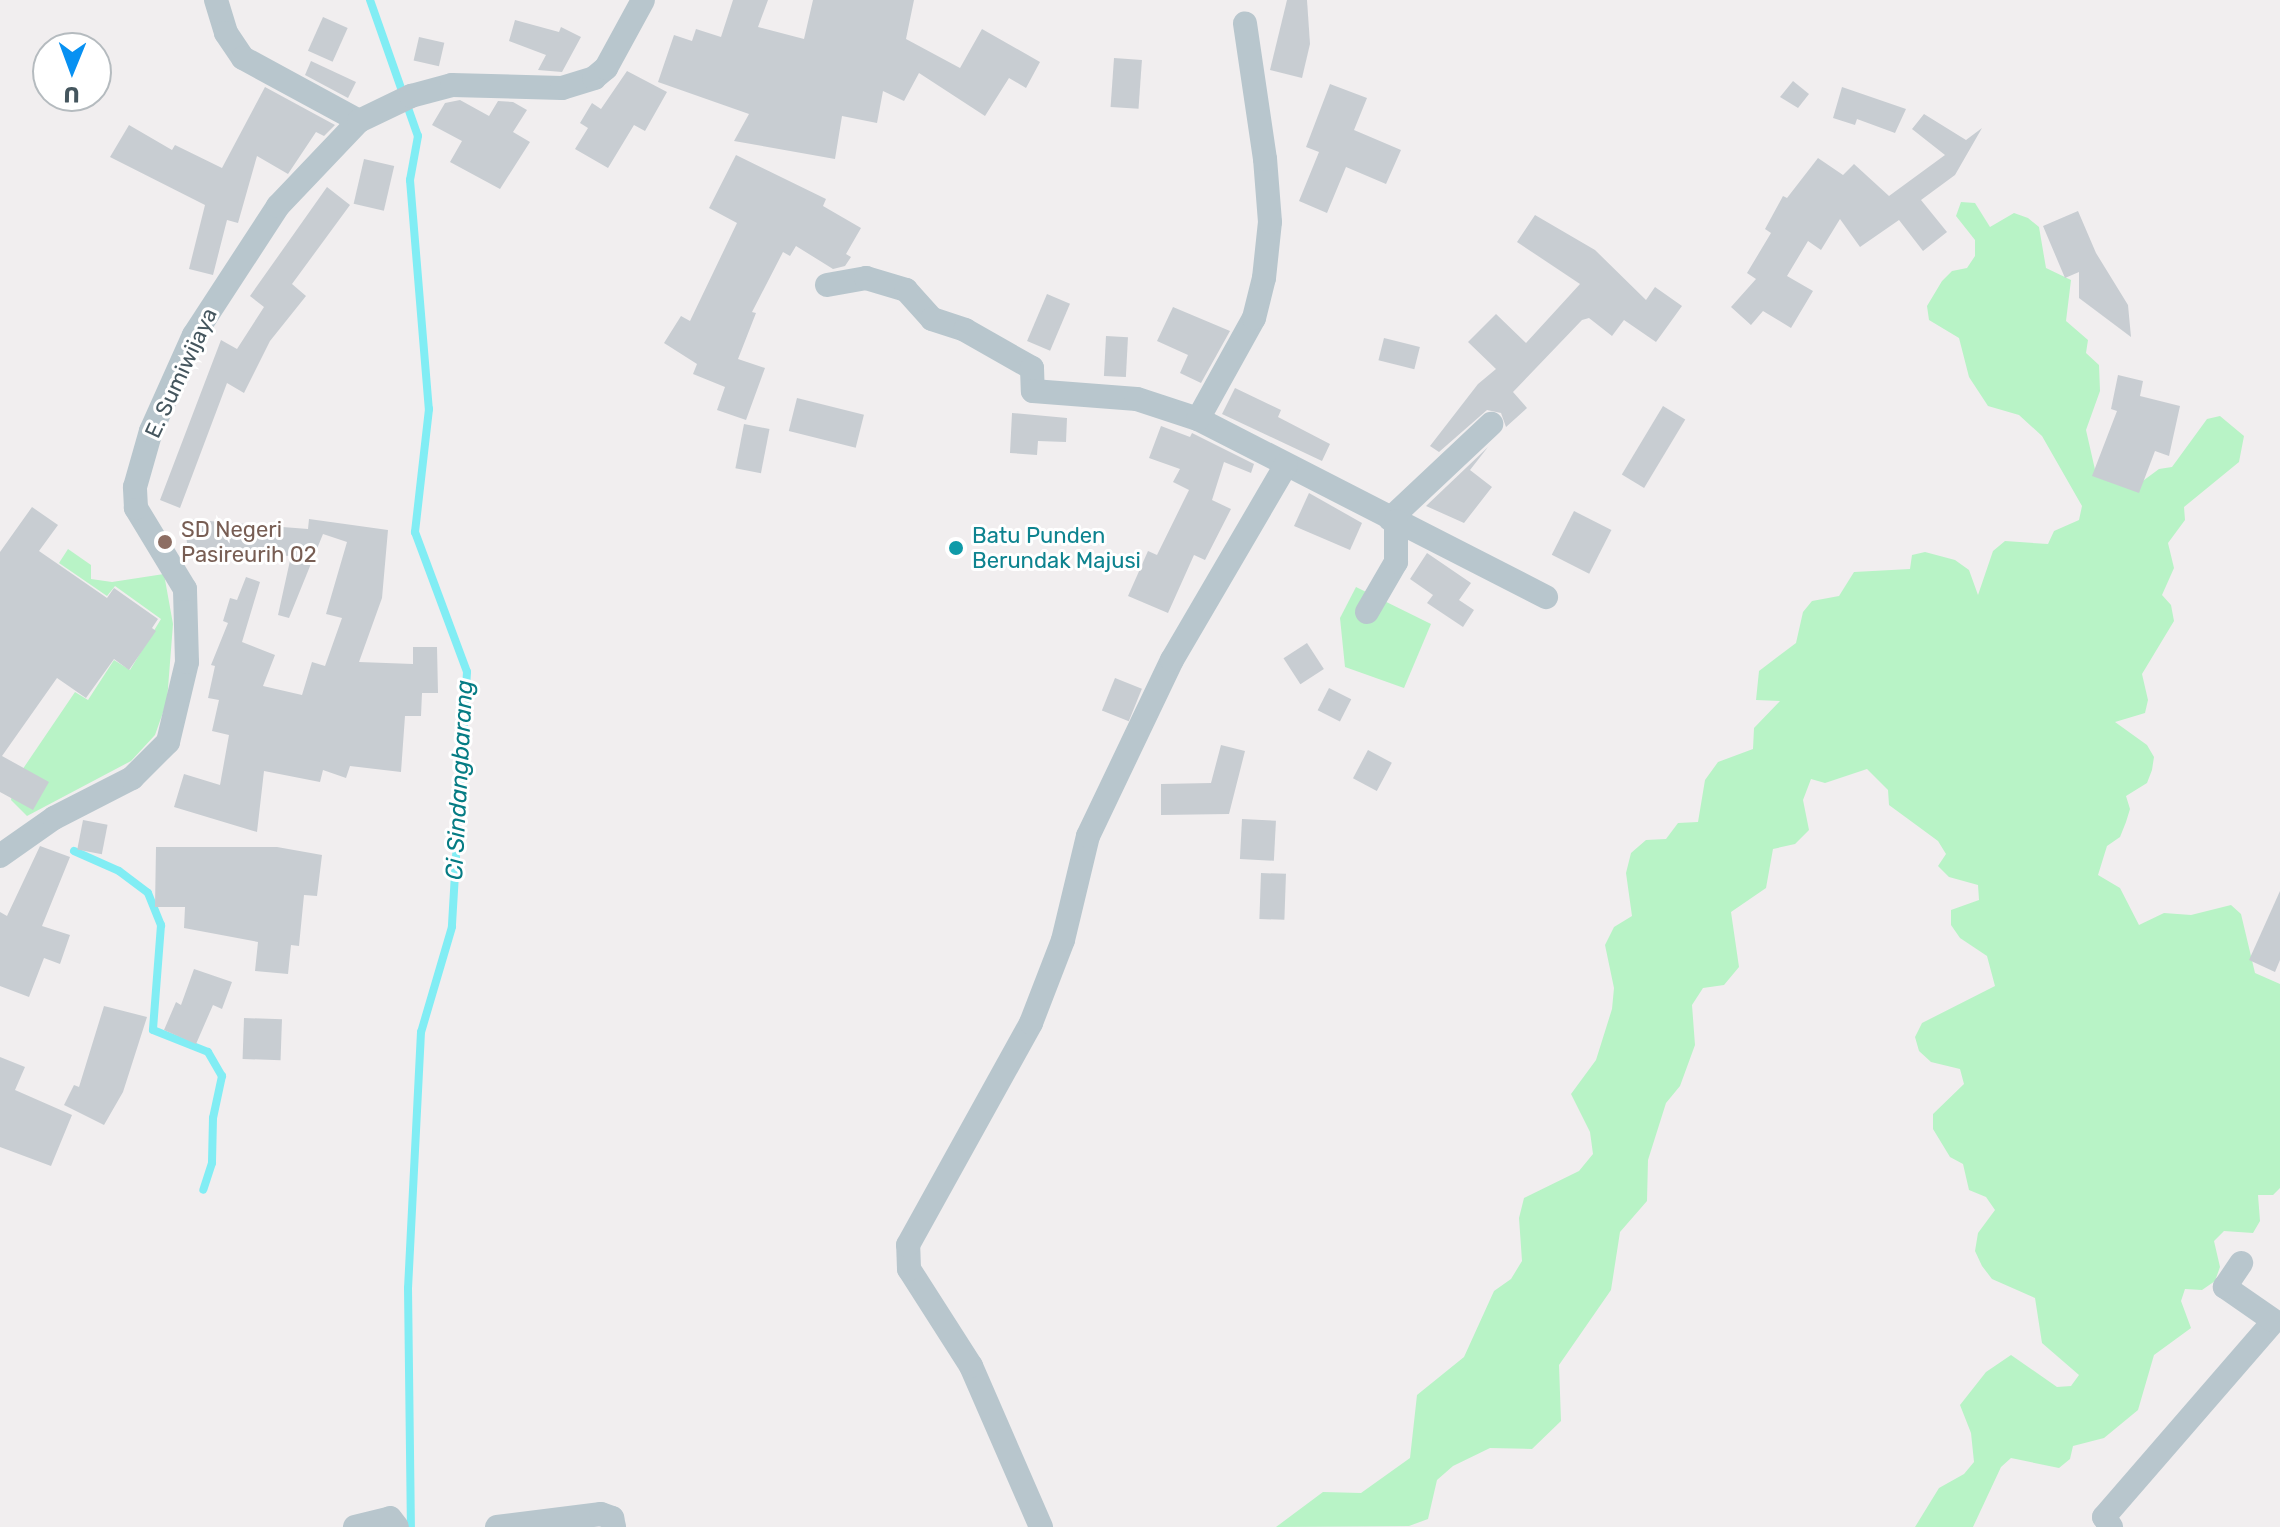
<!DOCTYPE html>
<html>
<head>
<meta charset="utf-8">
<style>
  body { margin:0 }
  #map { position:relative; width:2280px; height:1527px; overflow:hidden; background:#f1eeef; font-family:Rubik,sans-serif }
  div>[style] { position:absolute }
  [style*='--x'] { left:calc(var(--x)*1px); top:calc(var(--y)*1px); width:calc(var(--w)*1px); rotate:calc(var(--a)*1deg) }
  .green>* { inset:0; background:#b8f3c6 }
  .stream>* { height:8px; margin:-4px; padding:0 4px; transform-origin:4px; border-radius:4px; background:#81edf4 }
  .building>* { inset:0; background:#c8cdd2; transform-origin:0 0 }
  .minor>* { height:24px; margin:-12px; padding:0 12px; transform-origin:12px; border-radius:12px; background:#b8c6cd }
  .dots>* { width:22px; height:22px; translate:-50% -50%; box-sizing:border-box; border:4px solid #fff; border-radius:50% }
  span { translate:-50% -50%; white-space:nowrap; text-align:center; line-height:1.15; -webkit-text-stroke:6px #fff; paint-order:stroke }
  .street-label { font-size:22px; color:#45565e }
  .education-label { font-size:22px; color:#785e54 }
  .left { translate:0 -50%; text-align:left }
  .culture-label { font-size:22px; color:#0d838f }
  .water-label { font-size:24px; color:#057c84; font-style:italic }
  .north { position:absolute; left:32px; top:32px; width:80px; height:80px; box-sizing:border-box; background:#fff; border:2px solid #b5bbbf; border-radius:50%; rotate:181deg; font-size:22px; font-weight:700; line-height:32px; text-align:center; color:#45565e }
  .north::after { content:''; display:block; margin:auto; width:28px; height:36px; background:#0891f2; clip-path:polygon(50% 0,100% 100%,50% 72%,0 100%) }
</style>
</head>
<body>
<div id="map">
  <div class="green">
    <div style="clip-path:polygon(1961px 202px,1975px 203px,1990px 227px,2014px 213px,2028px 218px,2039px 227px,2046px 268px,2071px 280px,2066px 321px,2088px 340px,2086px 353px,2099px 365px,2100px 391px,2086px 430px,2096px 474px,2136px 486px,2159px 469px,2172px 467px,2207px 419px,2220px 416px,2244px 436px,2239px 462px,2184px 507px,2185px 520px,2168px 543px,2174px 568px,2162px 595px,2171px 605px,2174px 621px,2142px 674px,2148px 700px,2145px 713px,2115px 722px,2147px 745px,2154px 757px,2152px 770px,2147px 783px,2126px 796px,2130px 809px,2126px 822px,2120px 837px,2107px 846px,2098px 875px,2120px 888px,2139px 925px,2164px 913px,2191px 915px,2231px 905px,2241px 914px,2255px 973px,2280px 984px,2280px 1188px,2273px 1195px,2258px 1195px,2260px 1221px,2253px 1233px,2224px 1231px,2214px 1241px,2220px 1267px,2215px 1281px,2202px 1290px,2185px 1289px,2181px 1301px,2191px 1328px,2154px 1355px,2138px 1410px,2104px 1438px,2073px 1446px,2070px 1459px,2059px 1468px,2011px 1458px,2001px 1467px,1973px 1527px,1915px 1527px,1939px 1488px,1964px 1474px,1974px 1462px,1971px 1433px,1960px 1405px,1986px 1372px,2011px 1355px,2057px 1387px,2071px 1386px,2079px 1375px,2042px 1343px,2035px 1298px,1992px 1279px,1982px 1266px,1975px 1251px,1978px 1233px,1995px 1210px,1986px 1197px,1969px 1190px,1963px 1164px,1950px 1157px,1933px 1129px,1933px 1114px,1964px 1084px,1960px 1069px,1931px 1062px,1919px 1051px,1915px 1037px,1922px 1023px,1995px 986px,1987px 956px,1960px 938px,1951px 925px,1951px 910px,1979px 900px,1978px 885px,1949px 877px,1938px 866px,1946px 854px,1938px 841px,1889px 805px,1888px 790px,1867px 769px,1825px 783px,1811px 779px,1803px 800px,1809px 830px,1795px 844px,1773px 849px,1766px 888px,1731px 912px,1739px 967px,1724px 985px,1703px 988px,1692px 1005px,1695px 1045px,1680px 1086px,1666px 1103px,1648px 1160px,1647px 1201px,1620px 1232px,1611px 1290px,1559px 1365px,1561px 1421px,1532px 1449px,1490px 1448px,1453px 1466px,1437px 1480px,1428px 1519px,1409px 1526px,1276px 1527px,1323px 1492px,1361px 1493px,1410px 1458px,1417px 1395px,1464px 1357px,1494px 1291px,1511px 1279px,1522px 1261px,1519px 1218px,1524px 1198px,1579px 1171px,1593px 1154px,1590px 1132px,1571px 1094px,1596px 1060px,1612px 1009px,1614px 988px,1605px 945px,1614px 927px,1632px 916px,1626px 873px,1631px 853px,1646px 840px,1666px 839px,1678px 823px,1698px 822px,1705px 780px,1718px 762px,1753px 749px,1754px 728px,1780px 701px,1756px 700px,1759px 671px,1796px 643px,1803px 612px,1812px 601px,1839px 596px,1854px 572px,1910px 569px,1912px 555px,1925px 552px,1955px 560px,1969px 570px,1978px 595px,1993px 551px,2005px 541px,2048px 544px,2054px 531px,2079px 520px,2082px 506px,2042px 436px,2019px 415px,1988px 406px,1969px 377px,1959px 338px,1929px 320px,1927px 306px,1942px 281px,1952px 271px,1967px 268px,1975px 256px,1975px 240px,1956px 216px)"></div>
    <div style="clip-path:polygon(68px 549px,91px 565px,91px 579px,112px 582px,164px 574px,173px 624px,167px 701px,155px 735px,131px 761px,27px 816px,11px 800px,14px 782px,75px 692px,88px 700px,114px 660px,130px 670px,161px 619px,115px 586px,107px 596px,59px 563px)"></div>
    <div style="clip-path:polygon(1356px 587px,1431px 624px,1404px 688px,1345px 667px,1340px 618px)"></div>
  </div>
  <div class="stream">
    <div style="--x:370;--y:0;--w:144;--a:70.6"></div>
    <div style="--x:418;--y:136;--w:45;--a:100.3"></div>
    <div style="--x:410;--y:180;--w:230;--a:85.3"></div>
    <div style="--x:429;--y:409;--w:124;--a:96.5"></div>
    <div style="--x:415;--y:532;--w:149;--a:69.6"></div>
    <div style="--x:467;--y:672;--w:255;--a:93.4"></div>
    <div style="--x:452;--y:927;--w:109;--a:106.4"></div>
    <div style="--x:421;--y:1032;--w:256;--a:92.9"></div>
    <div style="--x:408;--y:1288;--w:239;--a:89.3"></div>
    <div style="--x:74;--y:851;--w:49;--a:24"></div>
    <div style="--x:119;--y:871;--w:36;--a:37"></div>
    <div style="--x:148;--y:893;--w:35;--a:68"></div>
    <div style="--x:161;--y:925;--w:105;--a:94.4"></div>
    <div style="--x:153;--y:1030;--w:59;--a:21.8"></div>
    <div style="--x:208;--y:1052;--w:28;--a:60"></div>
    <div style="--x:222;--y:1076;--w:43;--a:102.1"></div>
    <div style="--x:213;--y:1118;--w:45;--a:91.3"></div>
    <div style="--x:212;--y:1163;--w:28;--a:108"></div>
  </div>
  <div class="building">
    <div style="clip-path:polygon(733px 0,768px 0,758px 27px,804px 39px,813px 0,914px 0,906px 39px,960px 68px,982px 29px,1040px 62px,1026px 88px,1009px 78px,985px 116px,919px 73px,904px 101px,883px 91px,877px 123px,842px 116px,835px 159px,734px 141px,749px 114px,658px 82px,674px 35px,692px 41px,696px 29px,721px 37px)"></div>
    <div style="clip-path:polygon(1287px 0,1307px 0,1310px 44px,1302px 78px,1270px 70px)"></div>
    <div style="left:323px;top:17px;width:27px;height:37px;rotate:24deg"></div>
    <div style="clip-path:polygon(515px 20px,559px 32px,561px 27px,581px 37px,562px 72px,538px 70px,546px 55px,509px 41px)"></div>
    <div style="left:419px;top:37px;width:26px;height:24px;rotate:13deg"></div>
    <div style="left:1114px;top:58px;width:28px;height:49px;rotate:4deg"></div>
    <div style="clip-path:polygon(311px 61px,356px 82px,348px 98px,305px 75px)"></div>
    <div style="clip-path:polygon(627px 71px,667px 92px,645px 131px,634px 125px,608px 168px,575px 149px,588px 128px,580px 123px,592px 103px,601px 109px)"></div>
    <div style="clip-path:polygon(1793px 81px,1809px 94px,1798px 108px,1780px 97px)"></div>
    <div style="clip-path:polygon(1330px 84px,1367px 98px,1354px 130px,1401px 150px,1386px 184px,1346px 167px,1327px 213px,1299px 201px,1319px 152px,1306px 147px)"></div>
    <div style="clip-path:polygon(265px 87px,335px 125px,324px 136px,316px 132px,288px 174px,257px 156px,238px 223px,227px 220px,213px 275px,189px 269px,205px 205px,110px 157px,129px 125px,172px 150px,175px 145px,222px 168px)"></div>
    <div style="clip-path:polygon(1842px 87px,1906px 109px,1895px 133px,1857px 119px,1855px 125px,1833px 118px)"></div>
    <div style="clip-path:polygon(460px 100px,489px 116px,498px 101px,513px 102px,527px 110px,513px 132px,530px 142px,500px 189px,450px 162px,462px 141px,432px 125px,445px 103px)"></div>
    <div style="clip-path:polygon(1924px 114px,1966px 140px,1982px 128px,1955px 175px,1921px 200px,1947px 232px,1923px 251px,1899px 220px,1860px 247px,1840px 219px,1821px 250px,1808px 241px,1787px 276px,1813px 291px,1791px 328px,1763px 311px,1751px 325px,1731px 307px,1756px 279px,1747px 273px,1771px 233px,1765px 229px,1783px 196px,1787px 198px,1818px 158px,1843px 175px,1854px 164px,1889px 196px,1945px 155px,1912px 129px)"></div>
    <div style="clip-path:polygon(736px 155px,826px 199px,823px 206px,861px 228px,846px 254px,851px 257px,845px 266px,833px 269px,796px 246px,790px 256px,783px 252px,752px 312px,756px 313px,738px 359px,765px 368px,746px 420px,717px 410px,725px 387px,693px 374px,697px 364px,664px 343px,681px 316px,690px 321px,737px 223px,709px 208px)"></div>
    <div style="left:364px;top:159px;width:31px;height:46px;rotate:13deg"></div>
    <div style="clip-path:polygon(327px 187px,350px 205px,292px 284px,306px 296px,270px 341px,244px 393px,227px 383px,180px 508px,160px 500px,221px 340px,237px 349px,264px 307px,250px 296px)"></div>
    <div style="clip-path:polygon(2078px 211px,2096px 253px,2128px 305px,2131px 337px,2079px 298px,2079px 272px,2065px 278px,2043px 226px)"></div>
    <div style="clip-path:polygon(1535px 215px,1595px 250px,1646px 300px,1655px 287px,1682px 306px,1656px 342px,1624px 320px,1612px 336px,1589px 318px,1582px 320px,1513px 392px,1527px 408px,1506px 427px,1501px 413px,1487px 410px,1439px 452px,1430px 446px,1478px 384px,1496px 369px,1468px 342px,1496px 314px,1526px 343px,1580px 284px,1517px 242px)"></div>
    <div style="left:1047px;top:294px;width:25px;height:51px;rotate:23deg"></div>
    <div style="clip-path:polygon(1173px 307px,1230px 331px,1201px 383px,1180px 373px,1188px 355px,1157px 341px)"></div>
    <div style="left:1106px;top:336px;width:22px;height:40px;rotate:3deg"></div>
    <div style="left:1384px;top:338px;width:37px;height:23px;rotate:14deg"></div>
    <div style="clip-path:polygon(2118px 375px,2143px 381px,2140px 396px,2180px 406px,2169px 456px,2155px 451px,2139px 493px,2092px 476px,2117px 411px,2111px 409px)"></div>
    <div style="clip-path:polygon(1235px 388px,1281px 410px,1278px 417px,1330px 444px,1322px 461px,1222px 414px)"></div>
    <div style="left:797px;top:398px;width:69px;height:34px;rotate:14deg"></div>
    <div style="left:1663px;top:406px;width:26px;height:80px;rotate:31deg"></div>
    <div style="clip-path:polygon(1012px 413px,1067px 418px,1066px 442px,1038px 441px,1037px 455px,1010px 453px)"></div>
    <div style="left:744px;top:424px;width:26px;height:45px;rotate:11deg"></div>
    <div style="clip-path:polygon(1161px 426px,1190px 437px,1192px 433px,1254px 464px,1251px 473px,1224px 462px,1212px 500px,1231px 509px,1205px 560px,1194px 555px,1168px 613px,1128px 596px,1148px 551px,1157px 555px,1189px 490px,1173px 482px,1180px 469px,1149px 458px)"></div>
    <div style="clip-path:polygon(1488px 447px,1470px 470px,1492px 487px,1464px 523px,1426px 506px)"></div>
    <div style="clip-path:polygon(1309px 493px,1362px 523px,1350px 550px,1294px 526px)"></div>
    <div style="clip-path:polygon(32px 507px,58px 525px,39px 551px,107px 598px,114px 588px,158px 619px,152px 628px,156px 631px,129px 670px,114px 659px,86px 698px,57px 678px,2px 756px,49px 782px,33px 810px,0 792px,0 552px)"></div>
    <div style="left:1574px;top:511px;width:42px;height:49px;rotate:27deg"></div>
    <div style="clip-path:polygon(184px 519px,308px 529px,309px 519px,388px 530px,382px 598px,359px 662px,413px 664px,413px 647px,437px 647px,438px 693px,422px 693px,421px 716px,405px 716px,401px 772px,350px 766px,346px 778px,323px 770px,320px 782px,264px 771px,257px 832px,174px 807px,184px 774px,220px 785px,229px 735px,212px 731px,219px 700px,208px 698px,215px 666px,211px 665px,228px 623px,223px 621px,230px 598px,237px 600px,246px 577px,260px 582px,242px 642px,275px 655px,263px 686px,302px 695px,312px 662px,325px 666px,342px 618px,326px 614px,347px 542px,323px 534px,289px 618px,278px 615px,291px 556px,188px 551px)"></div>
    <div style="clip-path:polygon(1427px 553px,1471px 583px,1459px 600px,1474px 610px,1463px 627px,1427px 603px,1433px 595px,1410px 579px)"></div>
    <div style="left:1307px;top:643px;width:31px;height:28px;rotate:57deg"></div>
    <div style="left:1115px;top:678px;width:29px;height:35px;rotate:22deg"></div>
    <div style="left:1329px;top:688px;width:25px;height:25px;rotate:27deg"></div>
    <div style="clip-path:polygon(1221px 745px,1245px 751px,1229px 814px,1161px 815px,1161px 784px,1211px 783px)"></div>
    <div style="left:1368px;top:750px;width:27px;height:32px;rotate:28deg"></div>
    <div style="left:1242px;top:819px;width:34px;height:40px;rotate:3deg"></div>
    <div style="left:83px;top:820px;width:25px;height:30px;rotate:11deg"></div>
    <div style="clip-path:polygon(40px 846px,70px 857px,42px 926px,70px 935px,60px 964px,44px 958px,29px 997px,0 986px,0 912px,7px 916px)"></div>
    <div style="clip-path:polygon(156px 847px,277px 847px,322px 855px,317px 896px,304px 895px,299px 946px,291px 945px,288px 974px,255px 971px,258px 942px,184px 928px,185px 907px,155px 907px)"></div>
    <div style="left:1261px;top:873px;width:25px;height:46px;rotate:2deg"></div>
    <div style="clip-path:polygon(2280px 891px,2280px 960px,2275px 972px,2249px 960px)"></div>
    <div style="clip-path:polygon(194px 969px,232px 982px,222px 1009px,213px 1005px,196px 1044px,164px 1030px,176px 1002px,181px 1005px)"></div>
    <div style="clip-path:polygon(104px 1006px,147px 1017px,123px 1092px,104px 1125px,64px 1105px,74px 1085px,79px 1087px)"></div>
    <div style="left:244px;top:1018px;width:38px;height:41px;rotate:2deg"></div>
    <div style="clip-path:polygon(0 1057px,25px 1067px,15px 1090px,72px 1115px,51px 1166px,0 1147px)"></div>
  </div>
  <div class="minor">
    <div style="--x:216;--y:0;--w:34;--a:73"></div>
    <div style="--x:226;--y:33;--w:30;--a:56"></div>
    <div style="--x:243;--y:58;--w:132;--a:28.5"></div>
    <div style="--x:827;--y:285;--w:40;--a:-10"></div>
    <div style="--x:866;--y:278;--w:42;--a:16.7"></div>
    <div style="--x:906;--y:290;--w:39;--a:48"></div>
    <div style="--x:932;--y:319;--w:35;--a:18"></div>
    <div style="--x:965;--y:330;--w:77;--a:29.6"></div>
    <div style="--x:1032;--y:368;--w:23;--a:88"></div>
    <div style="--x:1033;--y:391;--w:104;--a:4.4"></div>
    <div style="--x:1137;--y:399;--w:64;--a:18.2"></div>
    <div style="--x:1198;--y:419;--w:391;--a:27.1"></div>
    <div style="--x:1198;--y:419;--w:115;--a:-61"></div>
    <div style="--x:1254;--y:318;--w:41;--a:-76"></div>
    <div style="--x:1264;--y:278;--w:56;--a:-83.9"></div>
    <div style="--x:1270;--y:222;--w:63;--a:-94.5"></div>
    <div style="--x:1265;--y:159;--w:137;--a:-98.4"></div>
    <div style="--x:1390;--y:519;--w:139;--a:-43.2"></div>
    <div style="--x:1367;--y:612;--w:58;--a:-59.9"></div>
    <div style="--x:1396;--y:562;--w:41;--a:-90"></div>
    <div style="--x:0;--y:856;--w:66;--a:-35.1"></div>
    <div style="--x:54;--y:818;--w:88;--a:-27.1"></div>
    <div style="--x:132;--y:778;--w:51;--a:-45"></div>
    <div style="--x:168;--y:742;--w:82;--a:-76.6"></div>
    <div style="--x:187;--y:662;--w:73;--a:-91.6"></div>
    <div style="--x:185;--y:589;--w:95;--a:-121.2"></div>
    <div style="--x:136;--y:508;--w:21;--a:-93"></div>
    <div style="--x:135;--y:487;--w:58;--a:-74.1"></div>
    <div style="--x:151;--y:431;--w:105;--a:-65.9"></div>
    <div style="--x:194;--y:335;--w:154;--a:-56.9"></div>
    <div style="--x:278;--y:206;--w:117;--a:-46.4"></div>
    <div style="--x:359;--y:121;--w:58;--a:-25.7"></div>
    <div style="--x:411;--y:96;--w:42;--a:-15"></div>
    <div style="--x:452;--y:85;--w:110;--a:1.6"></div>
    <div style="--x:562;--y:88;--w:34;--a:-17"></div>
    <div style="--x:594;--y:78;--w:16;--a:-40"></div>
    <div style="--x:606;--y:68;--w:77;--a:-61.4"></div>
    <div style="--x:355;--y:1527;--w:36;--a:-14"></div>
    <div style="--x:390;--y:1518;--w:11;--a:52"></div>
    <div style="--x:497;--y:1527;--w:105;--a:-7.1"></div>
    <div style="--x:601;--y:1514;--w:12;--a:20"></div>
    <div style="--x:612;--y:1518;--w:9;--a:77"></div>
    <div style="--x:1041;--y:1527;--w:176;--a:-113.5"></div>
    <div style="--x:971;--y:1366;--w:115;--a:-122.6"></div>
    <div style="--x:909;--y:1269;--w:24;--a:-92"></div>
    <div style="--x:908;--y:1245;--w:254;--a:-61"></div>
    <div style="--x:1031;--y:1023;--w:89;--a:-68.9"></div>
    <div style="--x:1063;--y:940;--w:107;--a:-76.5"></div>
    <div style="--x:1088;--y:836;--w:195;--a:-64.5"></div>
    <div style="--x:1172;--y:660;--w:226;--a:-59.7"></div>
    <div style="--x:2111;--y:1527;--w:12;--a:-125"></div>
    <div style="--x:2104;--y:1517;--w:259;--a:-49.1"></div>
    <div style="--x:2274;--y:1321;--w:60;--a:-145.2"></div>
    <div style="--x:2225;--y:1287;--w:29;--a:-56"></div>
  </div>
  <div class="dots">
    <div style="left:165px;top:542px;background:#8d6e63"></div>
    <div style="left:956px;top:548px;background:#0f9aa8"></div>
  </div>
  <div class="street-label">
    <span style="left:181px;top:373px;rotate:-65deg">E. Sumiwijaya</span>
  </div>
  <div class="education-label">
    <span class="left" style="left:181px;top:542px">SD Negeri<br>Pasireurih 02</span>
  </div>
  <div class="culture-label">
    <span class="left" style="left:972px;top:548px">Batu Punden<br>Berundak Majusi</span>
  </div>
  <div class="water-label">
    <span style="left:460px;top:780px;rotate:-87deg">Ci Sindangbarang</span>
  </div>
  <div class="north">U</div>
</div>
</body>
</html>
